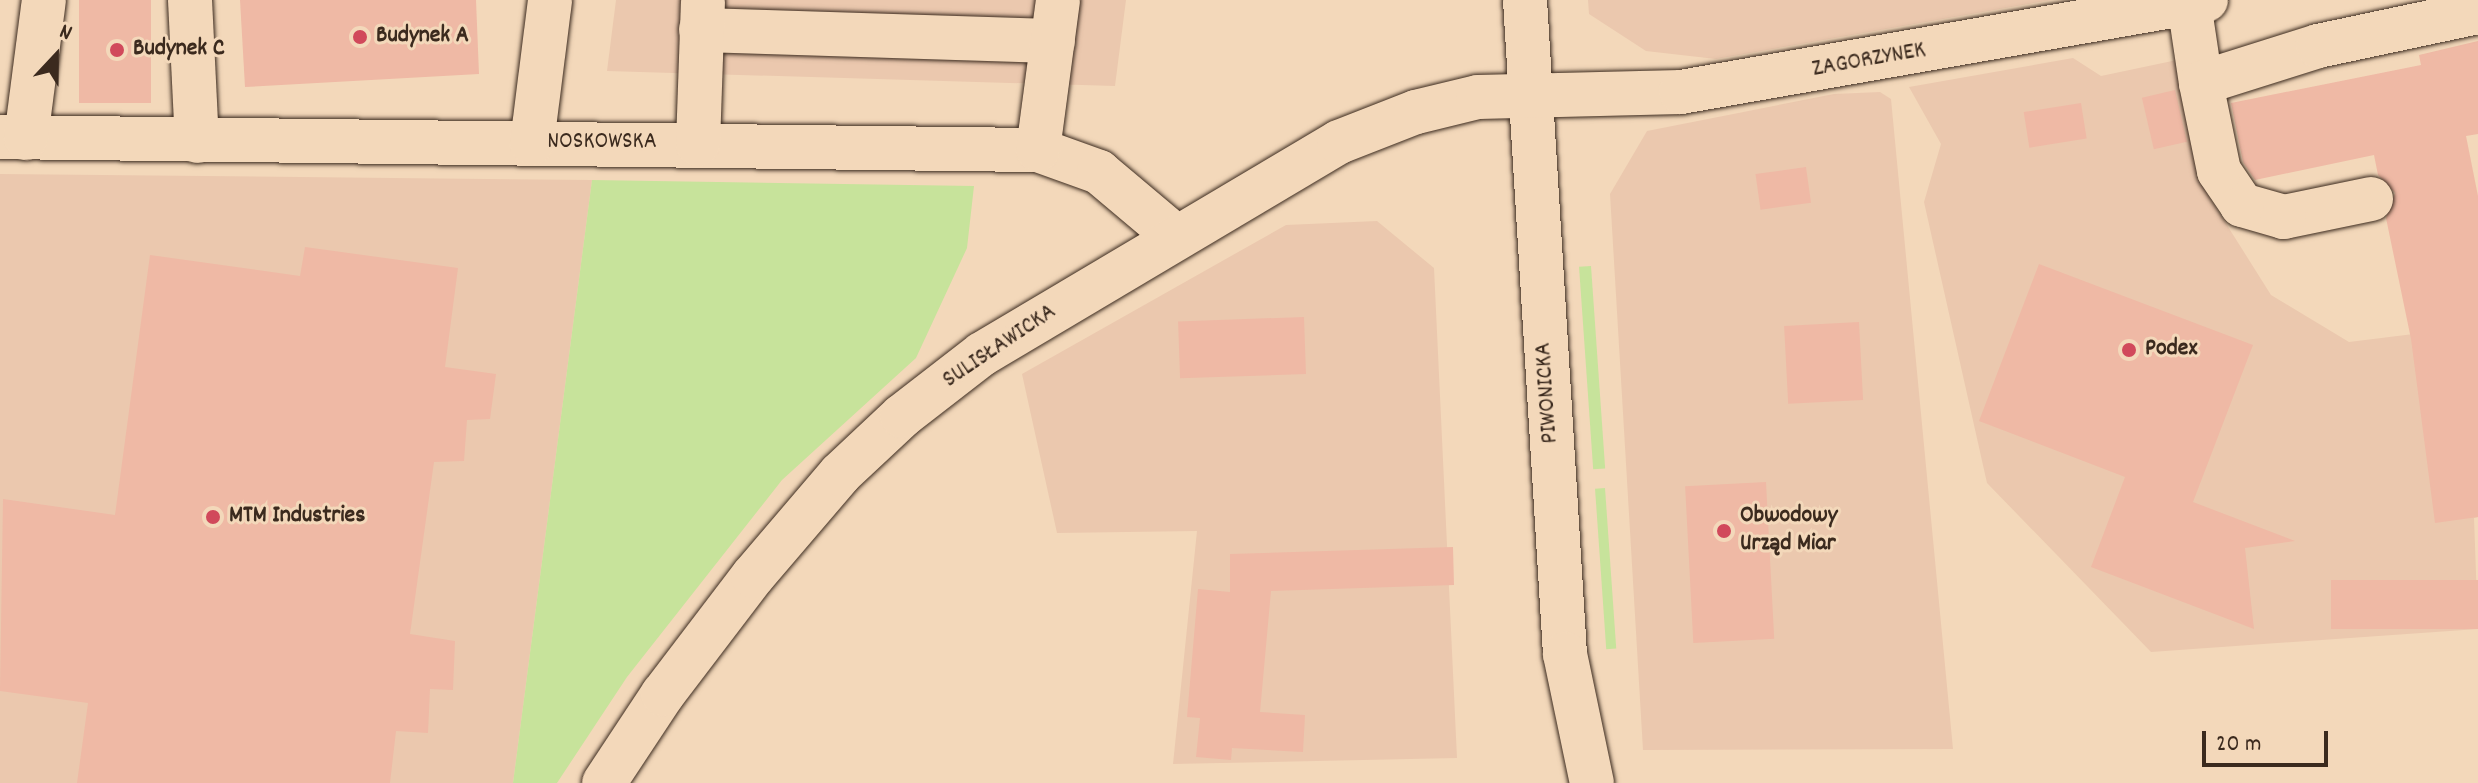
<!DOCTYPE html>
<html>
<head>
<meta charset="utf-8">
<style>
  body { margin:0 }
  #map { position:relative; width:2478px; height:783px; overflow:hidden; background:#f3d8ba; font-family:Dekko,sans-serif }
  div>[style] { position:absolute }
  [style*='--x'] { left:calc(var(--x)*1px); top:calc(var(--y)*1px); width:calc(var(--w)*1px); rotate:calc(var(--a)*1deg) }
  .built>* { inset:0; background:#ebc8ae }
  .green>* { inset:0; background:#c7e39b; transform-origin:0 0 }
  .building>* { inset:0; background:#efb9a5; transform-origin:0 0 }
  .roads { filter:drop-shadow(0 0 2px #3b2a1e) drop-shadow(0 0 2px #3b2a1e) }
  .minor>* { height:44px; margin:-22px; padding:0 22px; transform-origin:22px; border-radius:22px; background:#f3d8ba }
  .dots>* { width:22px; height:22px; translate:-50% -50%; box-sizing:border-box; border:4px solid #f3d8ba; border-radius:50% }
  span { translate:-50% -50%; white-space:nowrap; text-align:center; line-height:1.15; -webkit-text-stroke:6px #f3d8ba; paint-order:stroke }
  .poi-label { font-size:24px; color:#3b2a1e; font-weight:700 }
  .left { translate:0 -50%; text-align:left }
  .street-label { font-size:24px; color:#3b2a1e }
  .north { position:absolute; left:16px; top:16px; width:80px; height:80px; -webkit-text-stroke:6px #f3d8ba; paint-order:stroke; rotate:22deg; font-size:22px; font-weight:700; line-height:32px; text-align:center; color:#3b2a1e }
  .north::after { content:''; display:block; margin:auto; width:28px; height:36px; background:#3b2a1e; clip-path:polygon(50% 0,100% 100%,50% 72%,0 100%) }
  .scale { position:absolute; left:2202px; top:731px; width:126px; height:36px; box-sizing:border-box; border:4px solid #3b2a1e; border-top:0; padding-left:10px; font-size:24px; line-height:28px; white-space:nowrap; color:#3b2a1e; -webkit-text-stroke:6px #f3d8ba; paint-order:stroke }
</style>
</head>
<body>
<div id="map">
  <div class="built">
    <div style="clip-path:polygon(616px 0,1126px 0,1115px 86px,607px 71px)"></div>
    <div style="clip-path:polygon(1588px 0,2051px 0,1716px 59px,1646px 51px,1589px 14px)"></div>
    <div style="clip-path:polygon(2073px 58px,2101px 76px,2177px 60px,2203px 187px,2271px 295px,2349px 342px,2478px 326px,2478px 517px,2474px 518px,2478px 629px,2151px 652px,1987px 483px,1924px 202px,1941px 144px,1909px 87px)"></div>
    <div style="clip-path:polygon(1880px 92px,1891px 99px,1953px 749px,1643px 750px,1610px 194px,1647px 131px,1834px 94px)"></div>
    <div style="clip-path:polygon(0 174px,592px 180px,513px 783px,0 783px)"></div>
    <div style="clip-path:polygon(1377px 221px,1434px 268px,1457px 758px,1173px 764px,1197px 531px,1057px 533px,1022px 374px,1286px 225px)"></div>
  </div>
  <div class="green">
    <div style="clip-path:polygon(592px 180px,974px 186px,967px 248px,916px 358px,782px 480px,627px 677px,557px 783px,513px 783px)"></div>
    <div style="left:1591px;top:266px;width:203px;height:12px;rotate:86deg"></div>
    <div style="left:1605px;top:488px;width:161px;height:10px;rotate:86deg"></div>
  </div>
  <div class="building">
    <div style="left:79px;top:0;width:72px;height:103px"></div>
    <div style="clip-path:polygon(240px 0,476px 0,479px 74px,245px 87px)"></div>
    <div style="clip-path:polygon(2478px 41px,2478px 134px,2466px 136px,2478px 196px,2478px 517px,2435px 523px,2411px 339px,2386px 218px,2395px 193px,2378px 175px,2374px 155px,2255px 180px,2243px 162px,2231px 103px,2421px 65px,2419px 55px)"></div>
    <div style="left:2175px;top:90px;width:53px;height:34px;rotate:77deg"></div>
    <div style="left:2081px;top:103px;width:36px;height:58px;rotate:81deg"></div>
    <div style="left:1806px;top:167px;width:36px;height:51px;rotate:82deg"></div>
    <div style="clip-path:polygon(305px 247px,458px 268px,445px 367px,496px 374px,490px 419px,467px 420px,464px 461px,434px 462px,410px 634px,455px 641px,453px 690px,430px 689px,428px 733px,396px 731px,390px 783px,77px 783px,88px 703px,0 691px,3px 499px,115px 515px,150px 255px,300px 276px)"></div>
    <div style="clip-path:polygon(2039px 264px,2253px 345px,2193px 502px,2295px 541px,2245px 548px,2254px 629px,2091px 567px,2125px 477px,1979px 421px)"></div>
    <div style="left:1304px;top:317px;width:57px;height:126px;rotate:88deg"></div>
    <div style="left:1859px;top:322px;width:78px;height:75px;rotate:87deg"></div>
    <div style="left:1766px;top:482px;width:157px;height:81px;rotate:87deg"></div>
    <div style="clip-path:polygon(1453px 547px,1454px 585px,1271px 591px,1260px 712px,1305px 715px,1303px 752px,1232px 748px,1231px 760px,1196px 757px,1200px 718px,1187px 717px,1198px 589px,1230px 592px,1230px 554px)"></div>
    <div style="left:2478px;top:580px;width:49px;height:147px;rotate:90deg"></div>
  </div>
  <div class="roads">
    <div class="minor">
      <div style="--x:190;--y:0;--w:141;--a:87.2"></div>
      <div style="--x:1525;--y:0;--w:655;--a:86.5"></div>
      <div style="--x:1565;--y:654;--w:132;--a:78.2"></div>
      <div style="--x:2189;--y:3;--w:81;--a:81.5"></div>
      <div style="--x:701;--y:30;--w:352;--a:1.8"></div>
      <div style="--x:0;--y:137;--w:1038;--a:0.72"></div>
      <div style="--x:1038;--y:150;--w:65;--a:19.8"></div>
      <div style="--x:1099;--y:172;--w:99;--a:40.1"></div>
      <div style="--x:26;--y:138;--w:139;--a:-82.6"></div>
      <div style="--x:532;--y:143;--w:144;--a:-82.8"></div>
      <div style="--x:698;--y:144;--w:142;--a:-88"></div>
      <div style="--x:1038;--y:150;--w:151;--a:-82.4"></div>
      <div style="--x:2371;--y:199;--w:89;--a:168.3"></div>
      <div style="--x:2284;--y:217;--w:44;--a:-164.1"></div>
      <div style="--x:2242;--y:205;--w:41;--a:-124.1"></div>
      <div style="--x:2219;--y:171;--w:90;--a:-101.6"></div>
      <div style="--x:2201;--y:83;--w:123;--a:-17.5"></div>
      <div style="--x:2318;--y:46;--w:164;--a:-12"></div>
      <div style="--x:604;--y:783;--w:107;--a:-56.5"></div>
      <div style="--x:663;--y:694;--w:148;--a:-52.7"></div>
      <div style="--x:753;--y:576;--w:134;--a:-49.5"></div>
      <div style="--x:840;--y:474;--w:85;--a:-43.1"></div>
      <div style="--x:902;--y:416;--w:101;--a:-37.8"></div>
      <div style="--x:982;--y:354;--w:415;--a:-30.7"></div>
      <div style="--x:1339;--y:142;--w:83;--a:-21.3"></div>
      <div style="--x:1416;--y:112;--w:64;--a:-13.6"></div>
      <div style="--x:1478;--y:97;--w:203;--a:-1.4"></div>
      <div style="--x:1681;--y:92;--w:533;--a:-9.94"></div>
    </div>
  </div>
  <div class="dots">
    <div style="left:360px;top:37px;background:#d1495b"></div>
    <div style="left:117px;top:50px;background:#d1495b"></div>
    <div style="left:2129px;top:350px;background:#d1495b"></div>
    <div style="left:213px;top:517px;background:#d1495b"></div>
    <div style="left:1724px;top:531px;background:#d1495b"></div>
  </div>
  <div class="poi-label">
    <span class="left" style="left:376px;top:37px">Budynek A</span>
    <span class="left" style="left:133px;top:50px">Budynek C</span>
    <span class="left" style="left:2145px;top:350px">Podex</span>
    <span class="left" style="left:229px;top:517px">MTM Industries</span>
    <span class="left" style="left:1740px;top:531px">Obwodowy<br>Urząd Miar</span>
  </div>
  <div class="street-label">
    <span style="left:1869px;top:61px;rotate:-10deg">ZAGORZYNEK</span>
    <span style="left:602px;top:143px">NOSKOWSKA</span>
    <span style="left:1000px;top:347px;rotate:-34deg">SULISŁAWICKA</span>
    <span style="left:1548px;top:393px;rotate:-94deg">PIWONICKA</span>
  </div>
  <div class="north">N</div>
  <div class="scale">20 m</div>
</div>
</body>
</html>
